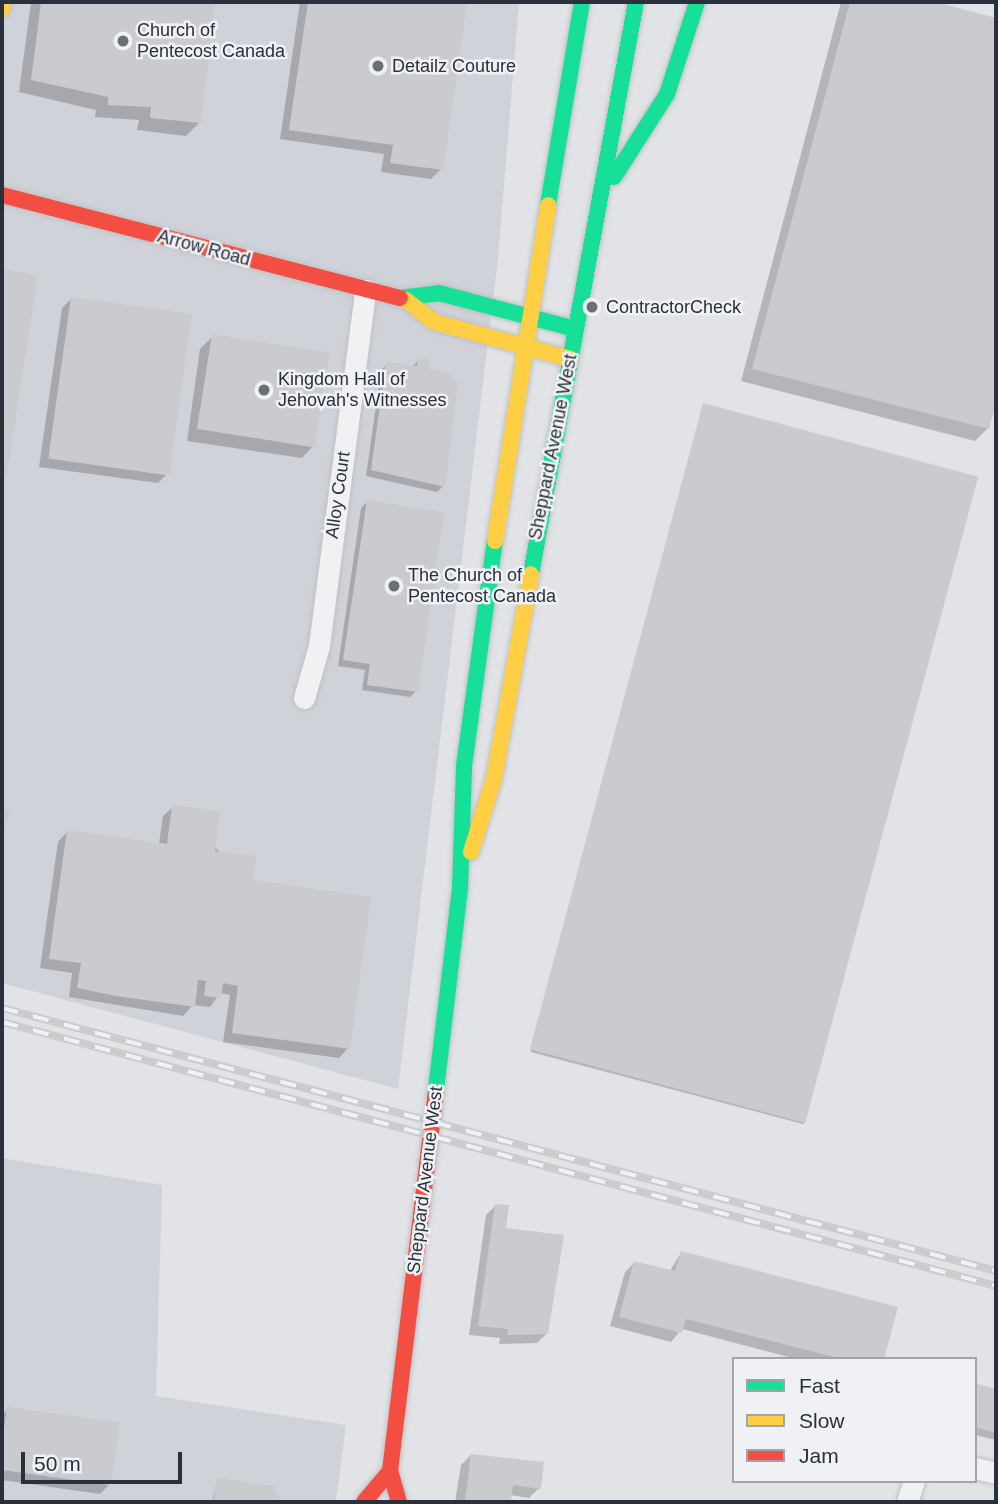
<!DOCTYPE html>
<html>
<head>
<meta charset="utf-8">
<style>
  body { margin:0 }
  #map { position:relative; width:998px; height:1504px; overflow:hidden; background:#e1e3e6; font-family:Arial,sans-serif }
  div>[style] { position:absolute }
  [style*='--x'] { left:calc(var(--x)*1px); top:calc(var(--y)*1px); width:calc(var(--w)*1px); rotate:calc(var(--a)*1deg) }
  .built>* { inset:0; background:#d0d2d9 }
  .shadow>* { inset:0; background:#0003 }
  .building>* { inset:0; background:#cacbce; transform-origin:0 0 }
  .roads { filter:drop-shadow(0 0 2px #c0c1c4) drop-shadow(0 0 2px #c0c1c4) }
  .street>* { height:21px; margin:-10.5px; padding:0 10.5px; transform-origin:10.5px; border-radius:10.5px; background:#f0f1f3 }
  .fast>* { height:16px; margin:-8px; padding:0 8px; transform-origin:8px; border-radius:8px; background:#16e098 }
  .slow>* { height:16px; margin:-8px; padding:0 8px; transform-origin:8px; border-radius:8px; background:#ffcf43 }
  .jam>* { height:16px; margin:-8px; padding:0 8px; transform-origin:8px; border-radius:8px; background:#f24e42 }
  .rail>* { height:8px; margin-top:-4px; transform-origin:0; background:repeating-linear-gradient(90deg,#eff1f5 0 16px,#cacbcd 0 32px); box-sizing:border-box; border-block:2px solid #cacbcd }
  .dots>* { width:19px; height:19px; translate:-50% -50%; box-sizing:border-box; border:4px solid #eff1f5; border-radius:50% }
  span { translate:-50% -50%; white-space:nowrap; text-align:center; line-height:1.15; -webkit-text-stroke:5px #eff1f5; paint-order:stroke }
  .poi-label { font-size:18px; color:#2b303d }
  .left { translate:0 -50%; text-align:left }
  .street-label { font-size:18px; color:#2b303d }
  .frame { position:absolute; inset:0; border:4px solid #2b303d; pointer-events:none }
  .legend { position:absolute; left:732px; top:1357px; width:245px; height:126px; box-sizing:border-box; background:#eff1f5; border:2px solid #a1a4ab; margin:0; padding:9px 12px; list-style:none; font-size:21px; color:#2b303d }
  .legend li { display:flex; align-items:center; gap:14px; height:35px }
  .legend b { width:35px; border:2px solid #a1a4ab }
  .scale { position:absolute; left:21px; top:1452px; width:161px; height:32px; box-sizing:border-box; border:4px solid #2b303d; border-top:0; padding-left:9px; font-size:21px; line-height:24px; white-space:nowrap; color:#2b303d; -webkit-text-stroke:5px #eff1f5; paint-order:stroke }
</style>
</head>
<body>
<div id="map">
  <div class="built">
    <div style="clip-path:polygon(2px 2px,519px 2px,498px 258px,398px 1089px,2px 983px)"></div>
    <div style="clip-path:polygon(2px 1158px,162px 1185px,156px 1396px,346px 1425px,336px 1502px,2px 1502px)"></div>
  </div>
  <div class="shadow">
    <div style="clip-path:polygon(31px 2px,214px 2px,199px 123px,186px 136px,137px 130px,139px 120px,95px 117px,96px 110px,19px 92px)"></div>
    <div style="clip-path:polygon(300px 2px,466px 2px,441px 169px,431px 179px,381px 172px,384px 154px,280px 139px)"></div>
    <div style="clip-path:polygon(841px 2px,930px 2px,996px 20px,996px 396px,988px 428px,975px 441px,741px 381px)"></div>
    <div style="clip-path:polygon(2px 271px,36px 276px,2px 481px)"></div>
    <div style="clip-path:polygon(72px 298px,167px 474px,158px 483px,39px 467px,62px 308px)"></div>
    <div style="clip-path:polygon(213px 336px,314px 445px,302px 458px,187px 441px,200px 349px)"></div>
    <div style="clip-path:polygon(419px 360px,427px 371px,443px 486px,437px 492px,366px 476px,381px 370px,387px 364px,412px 367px)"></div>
    <div style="clip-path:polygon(704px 405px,806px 1121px,803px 1124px,531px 1052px)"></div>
    <div style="clip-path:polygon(367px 502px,416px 691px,410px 697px,362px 690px,365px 670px,338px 666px,361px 508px)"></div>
    <div style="clip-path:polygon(173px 807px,251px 882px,348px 1048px,339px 1058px,223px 1042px,230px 995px,220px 993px,210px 1007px,193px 1005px,183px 1016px,69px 997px,72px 973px,40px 968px,58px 842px,67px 832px,159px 844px,163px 816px)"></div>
    <div style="clip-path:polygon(495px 1206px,547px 1333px,537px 1343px,499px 1344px,500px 1338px,469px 1335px,486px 1215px)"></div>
    <div style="clip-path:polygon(681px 1253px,882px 1359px,796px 1359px,682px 1329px,671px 1342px,610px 1326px,625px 1272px,634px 1263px,669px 1272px)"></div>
    <div style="clip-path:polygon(975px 1385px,996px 1390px,996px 1440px,975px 1435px)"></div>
    <div style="clip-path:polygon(8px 1409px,110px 1484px,100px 1494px,2px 1480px,2px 1415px)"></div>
    <div style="clip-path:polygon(471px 1455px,539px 1488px,529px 1498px,510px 1495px,509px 1502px,455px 1502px,461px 1465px)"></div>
    <div style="clip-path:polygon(217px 1480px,273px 1488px,280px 1502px,212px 1502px)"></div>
  </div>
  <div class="building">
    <div style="clip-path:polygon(41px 2px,215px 2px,201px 123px,150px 118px,151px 107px,108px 105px,108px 97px,31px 80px)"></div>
    <div style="clip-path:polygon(308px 2px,467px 2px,443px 170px,390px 163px,393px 145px,289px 130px)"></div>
    <div style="clip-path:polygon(850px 2px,936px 2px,996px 18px,996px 403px,989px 429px,752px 369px)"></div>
    <div style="clip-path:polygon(2px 269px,38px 275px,6px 479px,2px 479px)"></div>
    <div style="left:71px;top:297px;width:122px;height:163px;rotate:8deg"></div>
    <div style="left:212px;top:334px;width:119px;height:96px;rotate:9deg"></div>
    <div style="clip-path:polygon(418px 358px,430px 360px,429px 369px,447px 372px,458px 383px,445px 487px,371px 470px,386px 362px,417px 366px)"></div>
    <div style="left:703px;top:403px;width:285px;height:669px;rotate:15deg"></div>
    <div style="clip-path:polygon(367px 500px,444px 512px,418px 692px,367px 685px,370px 664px,343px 660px)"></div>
    <div style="clip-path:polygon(172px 805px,220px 811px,215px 851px,256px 856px,253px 880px,371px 897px,350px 1049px,232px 1033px,238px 986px,223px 983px,221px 998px,204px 996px,206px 981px,198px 980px,195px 1007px,116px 996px,77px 988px,81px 963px,49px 959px,67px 830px,167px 844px)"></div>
    <div style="clip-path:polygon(2px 808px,10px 810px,3px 836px,2px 836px)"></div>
    <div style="clip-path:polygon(495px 1204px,509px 1205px,506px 1228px,564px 1235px,548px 1334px,507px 1335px,508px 1329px,478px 1326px)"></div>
    <div style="clip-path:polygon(681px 1251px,898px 1307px,884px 1359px,842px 1359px,686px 1319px,682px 1333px,619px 1317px,634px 1261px,675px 1271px)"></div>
    <div style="clip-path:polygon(975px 1383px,996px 1389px,996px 1433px,975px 1427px)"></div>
    <div style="left:7px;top:1407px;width:114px;height:63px;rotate:8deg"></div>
    <div style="clip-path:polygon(471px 1454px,544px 1462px,541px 1489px,513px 1485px,511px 1502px,465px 1502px)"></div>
    <div style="clip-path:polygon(217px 1478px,274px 1486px,281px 1502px,213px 1502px)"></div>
  </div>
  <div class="roads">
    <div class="street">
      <div style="--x:304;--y:698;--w:54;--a:-73.9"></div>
      <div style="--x:319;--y:646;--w:359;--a:-82.6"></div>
      <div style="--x:975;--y:1468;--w:22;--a:13"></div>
      <div style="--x:907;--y:1502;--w:22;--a:-72"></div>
    </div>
    <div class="fast">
      <div style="--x:614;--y:177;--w:98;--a:-57.4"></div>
      <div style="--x:667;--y:94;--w:97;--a:-71.9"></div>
      <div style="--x:548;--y:205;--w:206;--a:-80.5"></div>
      <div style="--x:400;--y:298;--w:39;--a:-7"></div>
      <div style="--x:439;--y:293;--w:141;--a:14.8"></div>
      <div style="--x:531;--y:574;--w:582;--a:-79.6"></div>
      <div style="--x:435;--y:1098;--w:210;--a:-83.2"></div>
      <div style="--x:460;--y:889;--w:123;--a:-88.1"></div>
      <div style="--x:464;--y:766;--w:227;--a:-82.2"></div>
    </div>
    <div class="slow">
      <div style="--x:2;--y:9;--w:7;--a:-82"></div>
      <div style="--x:406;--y:300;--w:36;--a:38"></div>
      <div style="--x:434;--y:322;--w:141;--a:15.2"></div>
      <div style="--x:495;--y:541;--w:340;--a:-81"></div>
      <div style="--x:471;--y:852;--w:77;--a:-72.7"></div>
      <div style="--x:494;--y:778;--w:207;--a:-79.7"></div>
    </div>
    <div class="jam">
      <div style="--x:2;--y:195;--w:411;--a:14.5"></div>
      <div style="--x:364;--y:1502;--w:40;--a:-50"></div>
      <div style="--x:399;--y:1502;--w:32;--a:-106"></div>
      <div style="--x:390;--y:1471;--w:376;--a:-83.1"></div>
    </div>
  </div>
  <div class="rail">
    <div style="--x:2;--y:1008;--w:1028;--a:14.82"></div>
    <div style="--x:2;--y:1022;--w:1028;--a:14.87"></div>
  </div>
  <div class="dots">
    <div style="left:123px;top:41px;background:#6b6f78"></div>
    <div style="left:378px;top:66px;background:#6b6f78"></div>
    <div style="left:592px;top:307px;background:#6b6f78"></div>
    <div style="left:264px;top:390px;background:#6b6f78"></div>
    <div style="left:394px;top:586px;background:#6b6f78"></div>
  </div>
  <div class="poi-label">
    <span class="left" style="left:137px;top:41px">Church of<br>Pentecost Canada</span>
    <span class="left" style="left:392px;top:66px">Detailz Couture</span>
    <span class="left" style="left:606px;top:307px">ContractorCheck</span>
    <span class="left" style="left:278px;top:390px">Kingdom Hall of<br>Jehovah's Witnesses</span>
    <span class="left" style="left:408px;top:586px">The Church of<br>Pentecost Canada</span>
  </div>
  <div class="street-label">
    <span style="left:204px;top:248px;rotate:15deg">Arrow Road</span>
    <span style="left:553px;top:447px;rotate:-79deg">Sheppard Avenue West</span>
    <span style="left:338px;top:495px;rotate:-82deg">Alloy Court</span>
    <span style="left:425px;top:1180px;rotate:-83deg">Sheppard Avenue West</span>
  </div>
  <div class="frame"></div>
  <ul class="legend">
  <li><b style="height:9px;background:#16e098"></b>Fast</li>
  <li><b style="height:9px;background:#ffcf43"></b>Slow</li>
  <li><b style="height:9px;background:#f24e42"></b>Jam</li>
  </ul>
  <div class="scale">50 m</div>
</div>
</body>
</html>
